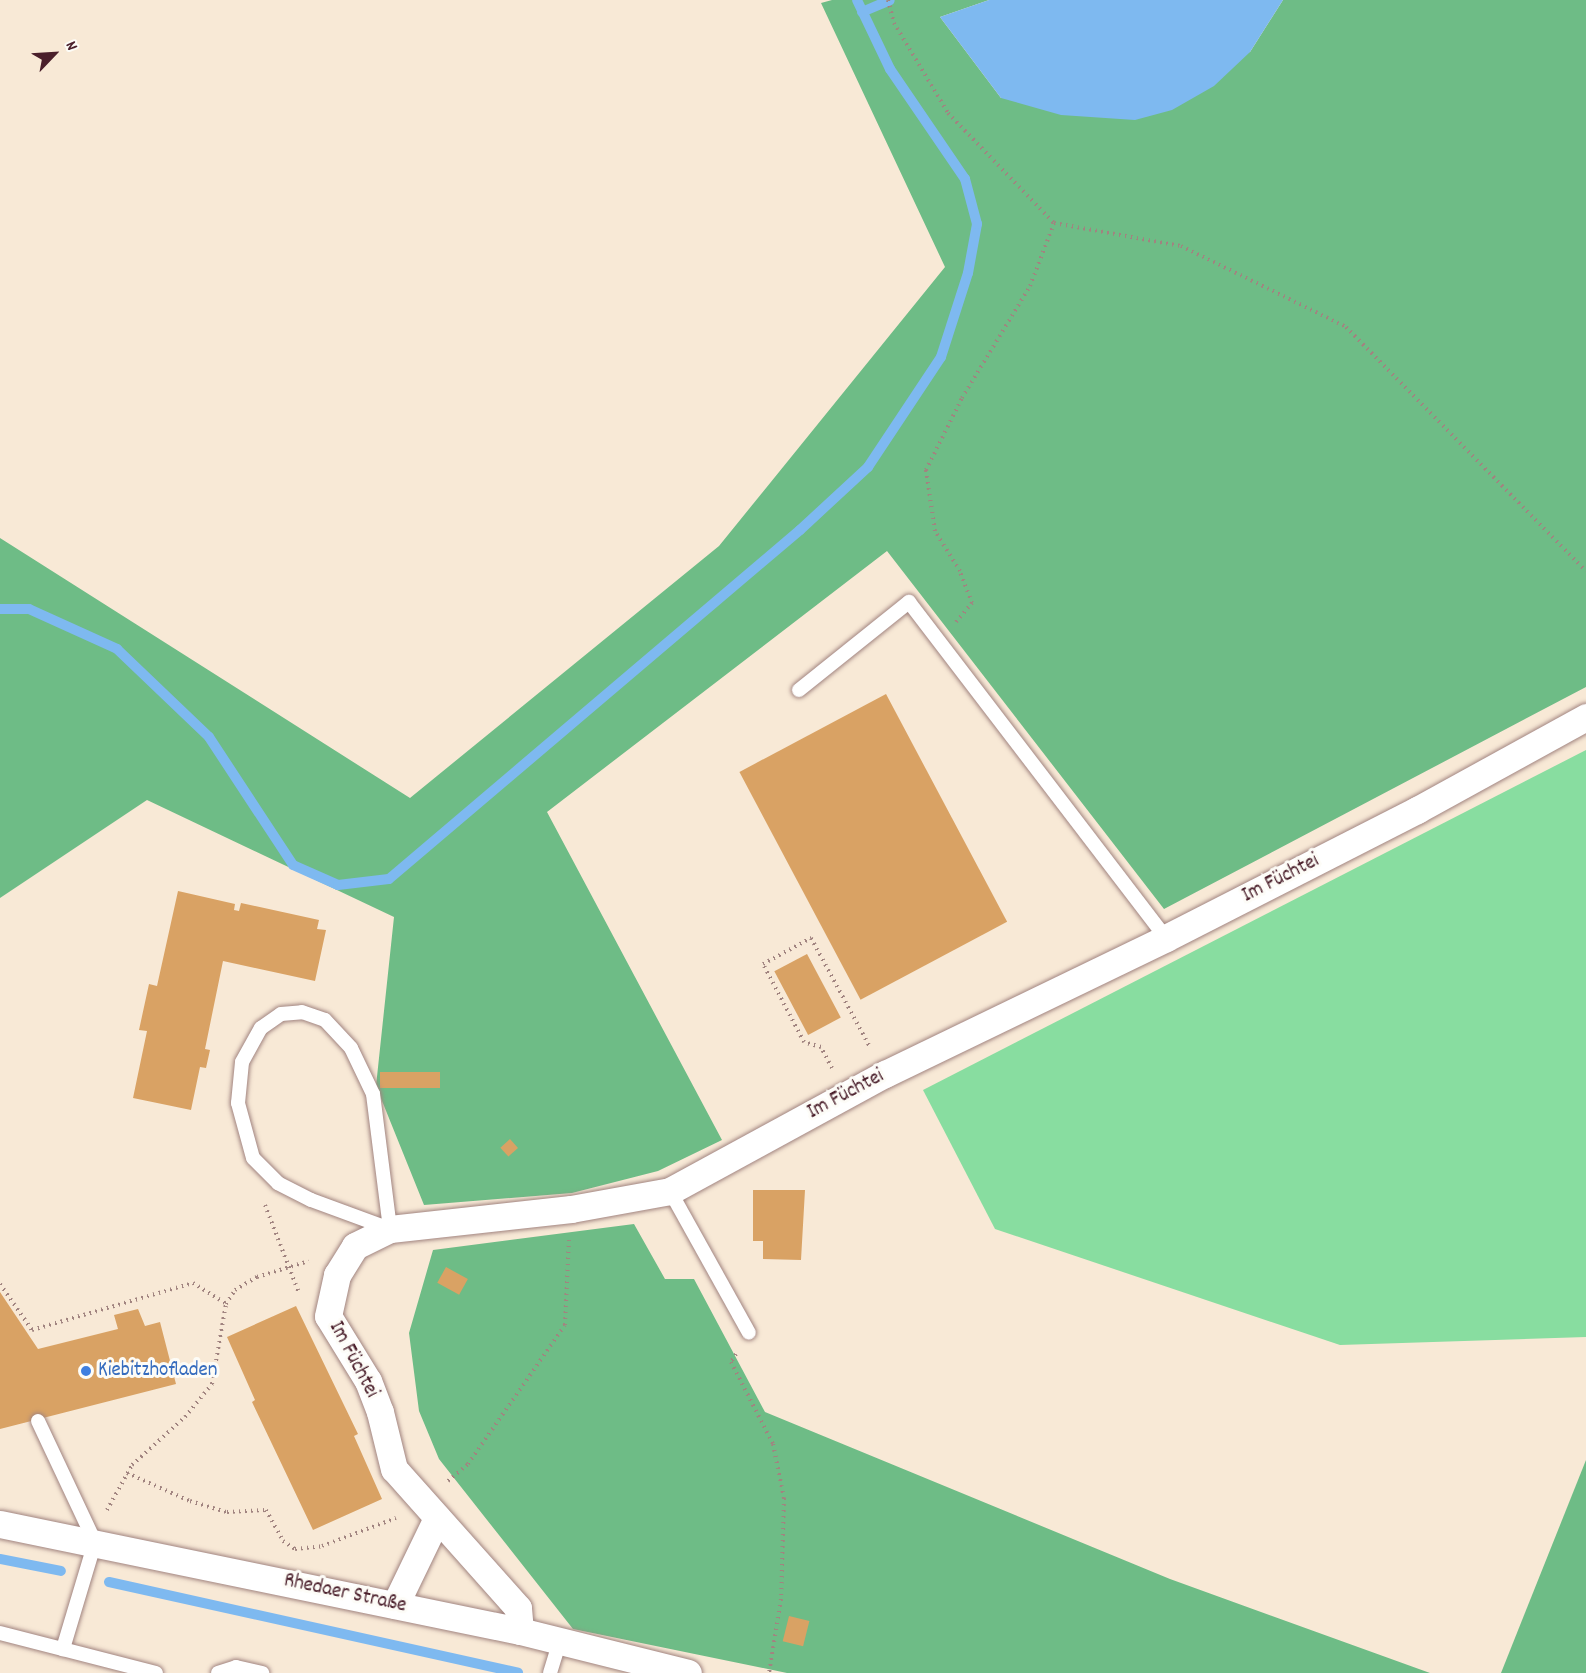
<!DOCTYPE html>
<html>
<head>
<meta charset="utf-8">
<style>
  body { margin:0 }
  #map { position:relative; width:1586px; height:1673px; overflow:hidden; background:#f8e9d6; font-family:Dekko,sans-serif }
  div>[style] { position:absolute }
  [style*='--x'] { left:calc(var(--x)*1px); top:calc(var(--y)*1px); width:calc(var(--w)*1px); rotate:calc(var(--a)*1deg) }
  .green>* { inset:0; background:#88dda0 }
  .forest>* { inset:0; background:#6ebc86 }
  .water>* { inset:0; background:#7eb9f0 }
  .stream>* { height:10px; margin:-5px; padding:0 5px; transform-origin:5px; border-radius:5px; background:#7eb9f0 }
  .building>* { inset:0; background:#d9a264; transform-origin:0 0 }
  .path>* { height:4px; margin-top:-2px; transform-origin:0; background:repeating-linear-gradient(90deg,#a18480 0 1.5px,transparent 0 6px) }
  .roads { filter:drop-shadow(0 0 2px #a18480) drop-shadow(0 0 2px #a18480) }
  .service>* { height:14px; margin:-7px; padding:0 7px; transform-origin:7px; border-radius:7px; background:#fff }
  .minor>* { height:27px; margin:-13.5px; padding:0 13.5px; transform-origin:13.5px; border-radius:13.5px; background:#fff }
  .dots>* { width:16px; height:16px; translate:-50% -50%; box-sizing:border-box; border:3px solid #fdfcf7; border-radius:50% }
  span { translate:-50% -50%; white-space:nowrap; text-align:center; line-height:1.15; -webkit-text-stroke:6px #fdfcf7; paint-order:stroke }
  .street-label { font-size:21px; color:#4a1f2b }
  .shop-label { font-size:21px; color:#366cbe }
  .left { translate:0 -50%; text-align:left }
  .north { position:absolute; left:24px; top:24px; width:60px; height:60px; -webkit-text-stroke:4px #fdfcf7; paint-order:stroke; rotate:65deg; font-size:16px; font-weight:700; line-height:24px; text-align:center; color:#4a1f2b }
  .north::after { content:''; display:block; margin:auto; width:21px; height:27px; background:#4a1f2b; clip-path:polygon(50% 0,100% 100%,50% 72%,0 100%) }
</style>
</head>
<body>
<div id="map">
  <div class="green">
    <div style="clip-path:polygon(1586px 750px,1586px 1337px,1340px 1345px,995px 1229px,923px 1090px)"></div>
  </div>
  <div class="forest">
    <div style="clip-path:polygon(832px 0,989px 0,940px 17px,1001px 98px,1250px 52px,1283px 0,1586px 0,1586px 687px,1164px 909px,887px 551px,547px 812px,722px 1140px,658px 1171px,572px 1193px,424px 1205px,376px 1086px,394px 917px,147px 800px,0 898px,0 538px,410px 798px,719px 546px,945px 267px,821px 3px)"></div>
    <div style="clip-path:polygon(634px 1224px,665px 1279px,694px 1279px,765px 1412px,1170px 1579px,1430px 1673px,787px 1673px,573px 1629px,439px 1459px,419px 1411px,409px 1333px,433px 1250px)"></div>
    <div style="clip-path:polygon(1586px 1460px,1586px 1673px,1501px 1673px)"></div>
  </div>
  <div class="water">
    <div style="clip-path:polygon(989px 0,1283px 0,1250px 52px,1214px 86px,1172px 110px,1135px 120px,1061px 115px,1001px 98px,940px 17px)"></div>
  </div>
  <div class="stream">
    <div style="--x:862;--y:12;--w:30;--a:-23"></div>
    <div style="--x:0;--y:609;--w:29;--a:0"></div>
    <div style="--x:29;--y:609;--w:97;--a:24.4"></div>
    <div style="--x:117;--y:649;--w:127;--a:43.7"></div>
    <div style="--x:209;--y:737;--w:153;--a:56.7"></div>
    <div style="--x:293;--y:865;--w:49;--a:24"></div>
    <div style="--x:338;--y:885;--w:51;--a:-6.7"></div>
    <div style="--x:389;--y:879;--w:539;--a:-40.34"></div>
    <div style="--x:800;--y:530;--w:93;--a:-42.8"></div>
    <div style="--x:868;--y:467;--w:132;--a:-56.4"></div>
    <div style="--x:941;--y:357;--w:88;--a:-72.2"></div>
    <div style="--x:968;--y:273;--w:50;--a:-79.6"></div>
    <div style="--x:977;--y:224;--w:47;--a:-104.9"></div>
    <div style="--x:965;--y:179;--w:133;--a:-124.3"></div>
    <div style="--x:890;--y:69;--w:76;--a:-115.6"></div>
    <div style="--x:0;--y:1559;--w:62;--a:11.1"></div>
    <div style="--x:109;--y:1582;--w:419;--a:12.5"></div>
  </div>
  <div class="building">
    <div style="left:886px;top:694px;width:258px;height:166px;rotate:62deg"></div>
    <div style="clip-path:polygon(178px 891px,235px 904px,234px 910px,239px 911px,241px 903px,319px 920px,317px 929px,326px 930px,315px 981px,223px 961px,205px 1049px,210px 1050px,206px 1068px,200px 1067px,191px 1110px,133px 1098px,147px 1031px,139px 1030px,149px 984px,157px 986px)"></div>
    <div style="left:807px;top:954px;width:72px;height:37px;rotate:62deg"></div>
    <div style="left:440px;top:1072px;width:16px;height:60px;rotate:90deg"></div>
    <div style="left:510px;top:1139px;width:12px;height:13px;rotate:48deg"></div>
    <div style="clip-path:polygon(753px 1190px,805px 1190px,801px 1260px,763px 1259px,763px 1241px,753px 1241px)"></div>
    <div style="left:446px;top:1267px;width:25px;height:18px;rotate:29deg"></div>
    <div style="clip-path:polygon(0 1292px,38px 1349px,118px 1329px,114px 1315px,138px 1309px,145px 1326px,160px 1322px,176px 1384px,0 1429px)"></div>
    <div style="clip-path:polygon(296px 1306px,358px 1434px,354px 1436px,382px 1499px,313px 1530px,252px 1402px,255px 1400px,227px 1337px)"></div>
    <div style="left:789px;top:1616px;width:21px;height:26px;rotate:14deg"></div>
  </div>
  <div class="path">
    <div style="--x:888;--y:0;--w:24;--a:75"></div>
    <div style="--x:894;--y:23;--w:105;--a:59"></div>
    <div style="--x:948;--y:113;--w:153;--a:46.1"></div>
    <div style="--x:1054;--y:223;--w:129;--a:10.3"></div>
    <div style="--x:1181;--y:246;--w:184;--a:26.1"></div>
    <div style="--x:1346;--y:327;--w:342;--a:45.5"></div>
    <div style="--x:956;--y:622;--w:25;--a:-50"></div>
    <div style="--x:972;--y:603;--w:34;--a:-111"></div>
    <div style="--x:960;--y:571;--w:47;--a:-122"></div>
    <div style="--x:935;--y:531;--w:62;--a:-98.4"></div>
    <div style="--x:926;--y:470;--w:80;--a:-63.4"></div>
    <div style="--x:962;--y:398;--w:131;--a:-58.7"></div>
    <div style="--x:1030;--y:286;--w:67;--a:-69.1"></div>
    <div style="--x:832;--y:1068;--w:24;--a:-118"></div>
    <div style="--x:821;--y:1047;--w:18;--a:-164"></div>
    <div style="--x:804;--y:1042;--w:88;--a:-117.7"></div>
    <div style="--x:763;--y:964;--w:55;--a:-28.4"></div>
    <div style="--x:811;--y:938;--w:124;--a:61.6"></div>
    <div style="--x:265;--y:1205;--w:94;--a:68.9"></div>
    <div style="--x:0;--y:1284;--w:56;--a:55.2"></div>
    <div style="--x:32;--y:1330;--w:168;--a:-16.3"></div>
    <div style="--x:193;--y:1283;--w:39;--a:32"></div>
    <div style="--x:736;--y:1354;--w:9;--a:122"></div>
    <div style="--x:731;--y:1362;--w:92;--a:62.9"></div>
    <div style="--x:773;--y:1444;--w:55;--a:78.5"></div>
    <div style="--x:784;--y:1498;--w:101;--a:91.7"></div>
    <div style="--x:781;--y:1599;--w:75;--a:99.2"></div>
    <div style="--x:127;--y:1473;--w:69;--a:24"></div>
    <div style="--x:190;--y:1501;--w:39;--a:17"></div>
    <div style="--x:227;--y:1512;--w:39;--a:-3"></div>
    <div style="--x:266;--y:1510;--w:35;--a:61"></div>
    <div style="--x:283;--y:1541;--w:14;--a:34"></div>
    <div style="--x:295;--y:1549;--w:27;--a:-6"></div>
    <div style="--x:322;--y:1546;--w:79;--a:-20.7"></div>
    <div style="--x:448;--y:1481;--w:26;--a:-40"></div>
    <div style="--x:468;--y:1464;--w:169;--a:-55.1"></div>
    <div style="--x:565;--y:1325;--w:85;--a:-87.3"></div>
    <div style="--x:107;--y:1510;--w:51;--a:-60.9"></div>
    <div style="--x:132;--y:1465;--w:72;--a:-42.2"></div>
    <div style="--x:185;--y:1417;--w:43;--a:-50.7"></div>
    <div style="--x:212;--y:1384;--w:81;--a:-80.1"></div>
    <div style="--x:226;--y:1304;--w:17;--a:-57"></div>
    <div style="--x:235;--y:1290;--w:26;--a:-31"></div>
    <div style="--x:257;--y:1277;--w:54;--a:-17.1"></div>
  </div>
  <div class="roads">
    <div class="service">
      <div style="--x:799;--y:690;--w:141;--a:-38.7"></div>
      <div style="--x:909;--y:602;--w:423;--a:52.6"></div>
      <div style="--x:302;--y:1012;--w:24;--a:19"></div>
      <div style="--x:325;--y:1020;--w:38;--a:47"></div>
      <div style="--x:351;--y:1048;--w:51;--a:64.4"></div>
      <div style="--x:373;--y:1094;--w:136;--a:82.8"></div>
      <div style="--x:390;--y:1229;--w:84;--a:-159.8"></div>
      <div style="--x:311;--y:1200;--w:37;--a:-153"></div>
      <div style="--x:278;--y:1183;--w:35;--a:-135"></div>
      <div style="--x:253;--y:1158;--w:57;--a:-105.3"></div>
      <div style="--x:238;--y:1103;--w:41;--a:-84.4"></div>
      <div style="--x:242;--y:1062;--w:39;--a:-61"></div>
      <div style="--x:261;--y:1028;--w:24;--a:-35"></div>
      <div style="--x:281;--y:1014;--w:21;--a:-5"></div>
      <div style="--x:670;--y:1191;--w:162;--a:60.9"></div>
      <div style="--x:38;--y:1421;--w:134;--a:64.8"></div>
      <div style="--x:95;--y:1542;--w:112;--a:106.7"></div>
      <div style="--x:0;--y:1633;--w:161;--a:14.4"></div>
      <div style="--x:218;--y:1673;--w:19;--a:-18"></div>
      <div style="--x:236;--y:1667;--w:27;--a:13"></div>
      <div style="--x:550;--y:1673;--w:34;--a:-73"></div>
    </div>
    <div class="minor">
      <div style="--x:0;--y:1524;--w:531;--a:11.63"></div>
      <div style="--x:520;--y:1631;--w:173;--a:14"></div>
      <div style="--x:395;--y:1605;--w:97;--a:-64.2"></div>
      <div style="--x:520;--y:1631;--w:23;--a:-95"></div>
      <div style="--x:518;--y:1608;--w:186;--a:-131.7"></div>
      <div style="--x:394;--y:1469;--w:59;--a:-103.8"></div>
      <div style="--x:380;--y:1412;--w:33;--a:-111"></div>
      <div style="--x:368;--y:1381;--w:76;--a:-121.6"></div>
      <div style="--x:328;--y:1316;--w:42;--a:-77.6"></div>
      <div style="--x:337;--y:1275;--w:34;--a:-58"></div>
      <div style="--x:355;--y:1246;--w:39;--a:-26"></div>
      <div style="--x:390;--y:1229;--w:182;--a:-6.3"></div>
      <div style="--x:571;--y:1209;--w:101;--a:-10.3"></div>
      <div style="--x:670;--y:1191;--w:245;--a:-28.6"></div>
      <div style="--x:885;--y:1074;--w:312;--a:-25.8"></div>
      <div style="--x:1166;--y:938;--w:282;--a:-27"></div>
      <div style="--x:1417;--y:810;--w:193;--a:-28.8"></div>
    </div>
  </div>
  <div class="dots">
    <div style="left:86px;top:1371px;background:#3f7fe0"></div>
  </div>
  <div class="street-label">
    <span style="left:1281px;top:879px;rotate:-27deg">Im Füchtei</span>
    <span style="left:846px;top:1095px;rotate:-28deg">Im Füchtei</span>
    <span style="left:353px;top:1360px;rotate:62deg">Im Füchtei</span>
    <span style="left:345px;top:1594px;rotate:12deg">Rhedaer Straße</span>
  </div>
  <div class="shop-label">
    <span class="left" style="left:98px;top:1371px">Kiebitzhofladen</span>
  </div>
  <div class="north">N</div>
</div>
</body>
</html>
